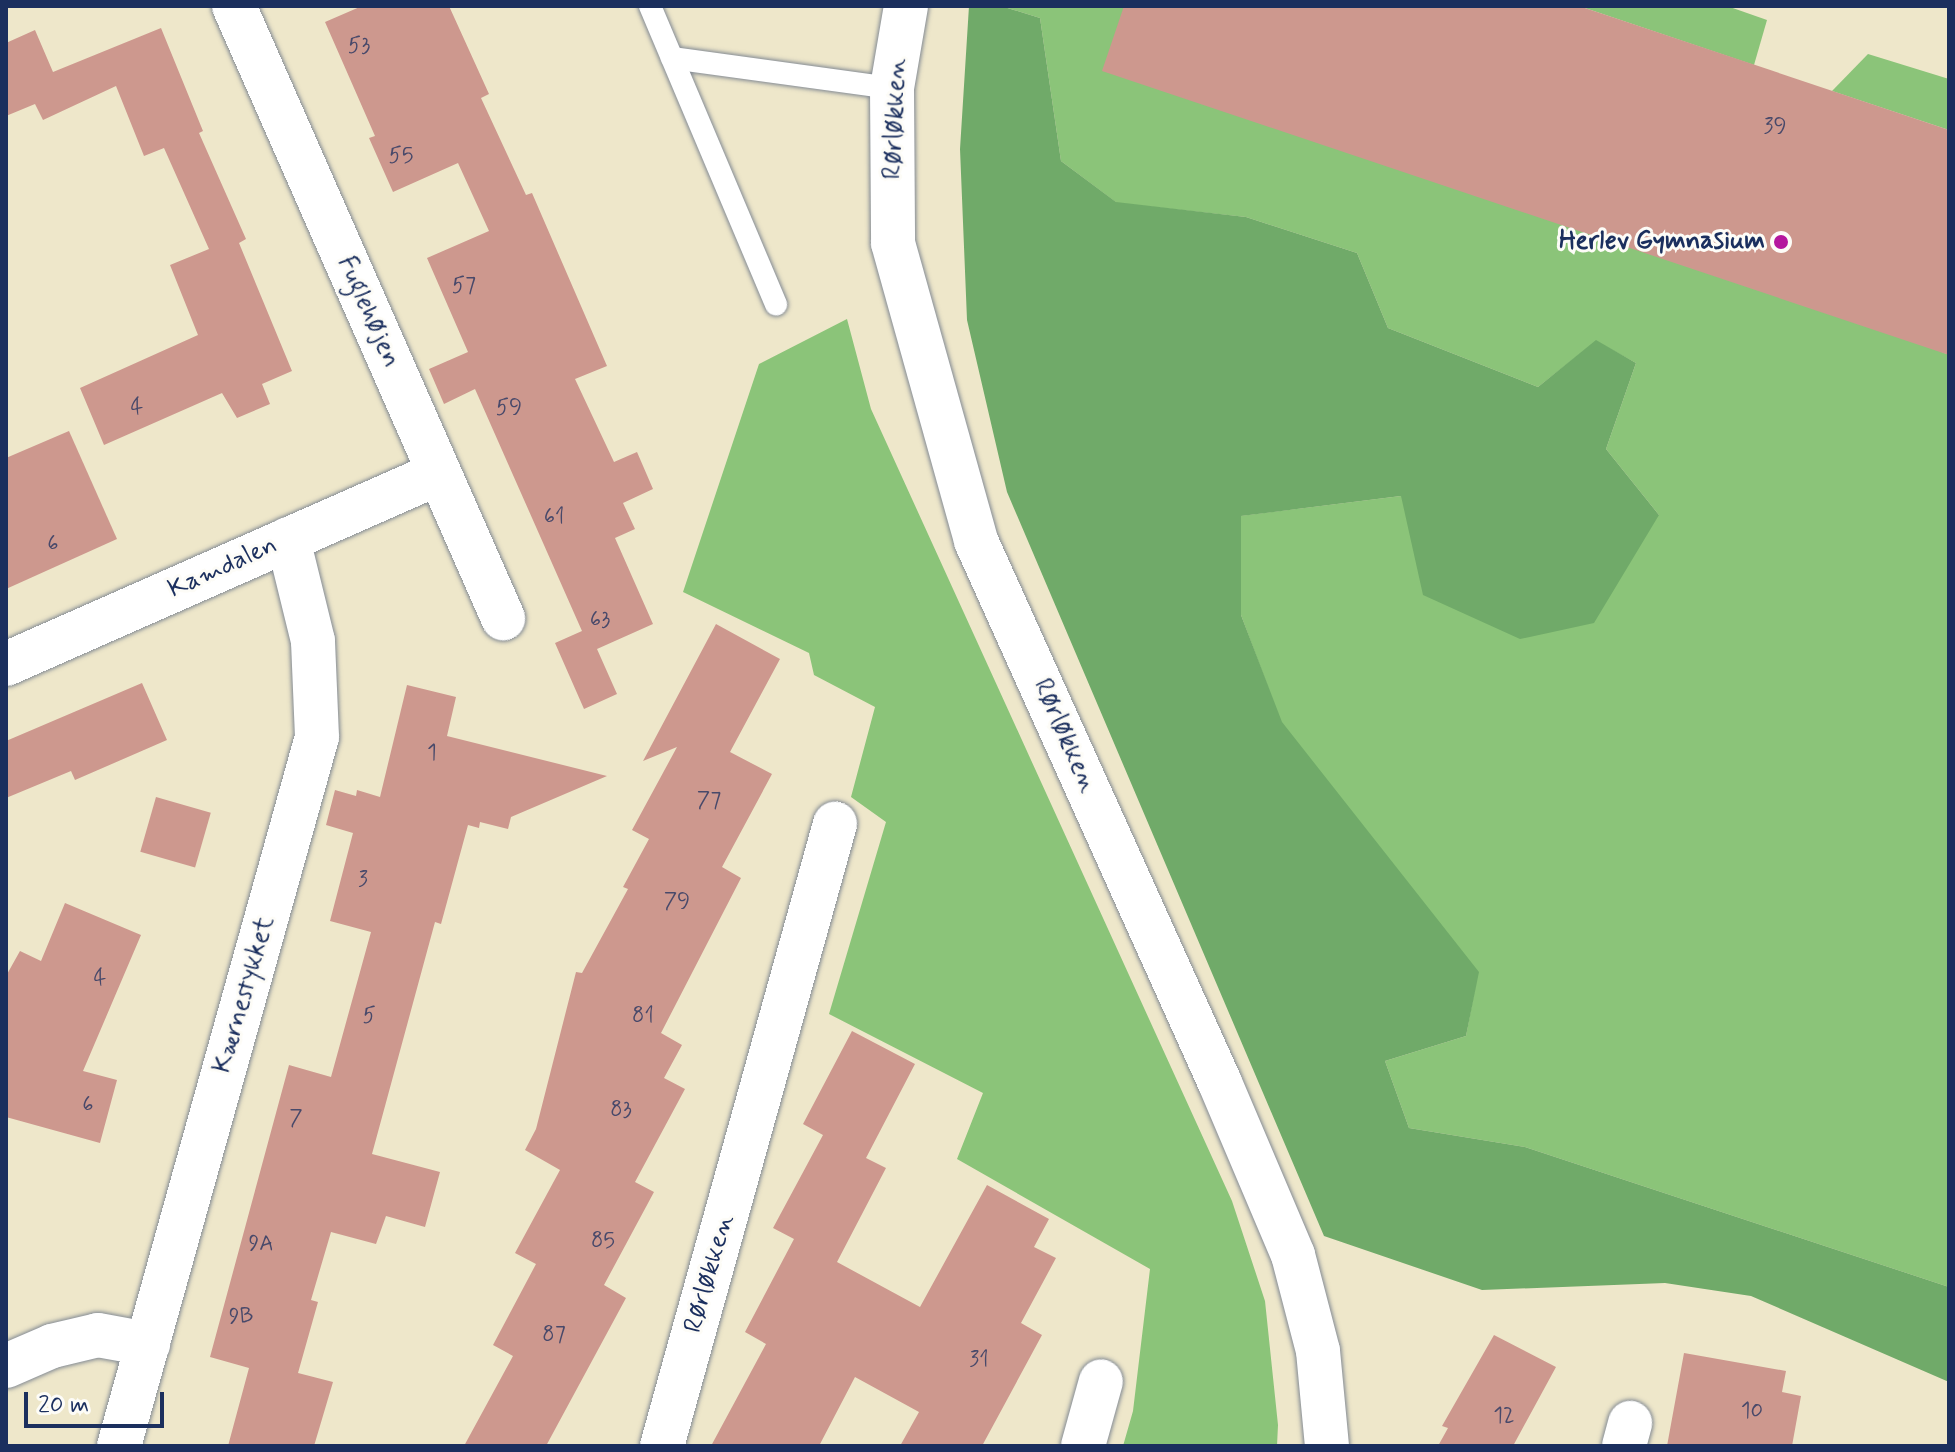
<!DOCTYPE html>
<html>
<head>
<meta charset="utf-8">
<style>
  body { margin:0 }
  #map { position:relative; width:1955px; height:1452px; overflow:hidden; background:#eee7ca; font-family:Mynerve,sans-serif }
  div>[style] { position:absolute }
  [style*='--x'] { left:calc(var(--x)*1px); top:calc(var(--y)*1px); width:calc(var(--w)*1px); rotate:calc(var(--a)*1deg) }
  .green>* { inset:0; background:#8bc479 }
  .forest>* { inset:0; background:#70aa69 }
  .building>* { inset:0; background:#cd988e; transform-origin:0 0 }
  .roads { filter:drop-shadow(0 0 2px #848b94) drop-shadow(0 0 2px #848b94) }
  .service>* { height:22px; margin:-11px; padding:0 11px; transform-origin:11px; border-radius:11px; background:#fff }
  .minor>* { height:44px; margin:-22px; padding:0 22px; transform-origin:22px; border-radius:22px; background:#fff }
  .dots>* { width:22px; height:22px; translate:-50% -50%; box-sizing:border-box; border:4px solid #fdfcf7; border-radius:50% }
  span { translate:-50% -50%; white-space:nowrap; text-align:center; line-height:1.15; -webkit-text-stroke:6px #fdfcf7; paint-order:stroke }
  .number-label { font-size:22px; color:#48496a }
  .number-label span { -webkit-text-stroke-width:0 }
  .street-label { font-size:26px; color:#1b2f5e }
  .poi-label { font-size:26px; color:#1b2f5e; font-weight:700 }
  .right { translate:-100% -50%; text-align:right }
  .frame { position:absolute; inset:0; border:8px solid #1b2f5e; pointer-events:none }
  .scale { position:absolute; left:24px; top:1392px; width:140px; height:36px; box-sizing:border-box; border:4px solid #1b2f5e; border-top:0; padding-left:10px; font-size:24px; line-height:28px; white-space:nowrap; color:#1b2f5e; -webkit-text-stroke:6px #fdfcf7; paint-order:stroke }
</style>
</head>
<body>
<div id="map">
  <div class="green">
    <div style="clip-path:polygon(1001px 6px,1124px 6px,1949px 355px,1949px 1287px,1525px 1147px,1409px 1128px,1385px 1061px,1466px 1036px,1478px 972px,1281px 722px,1241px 615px,1240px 516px,1401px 496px,1659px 515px,1606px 449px,1636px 363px,1596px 341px,1538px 387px,1388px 328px,1357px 253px,1246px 217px,1117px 203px,1061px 161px,1040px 18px)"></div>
    <div style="clip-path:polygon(1579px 6px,1727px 6px,1767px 20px,1754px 65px)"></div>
    <div style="clip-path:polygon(1868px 54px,1949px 79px,1949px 130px,1832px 91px)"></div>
    <div style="clip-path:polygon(847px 319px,871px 409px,1232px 1201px,1265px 1301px,1278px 1425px,1277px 1446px,1123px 1446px,1133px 1411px,1150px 1269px,957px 1159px,983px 1093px,829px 1014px,886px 822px,851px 797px,875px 707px,814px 675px,809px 653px,683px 592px,759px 364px)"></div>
  </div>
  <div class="forest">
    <div style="clip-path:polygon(969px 6px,1001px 6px,1040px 18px,1061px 161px,1116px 202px,1246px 217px,1357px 253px,1388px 328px,1538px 387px,1596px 340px,1636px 363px,1606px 449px,1659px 515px,1594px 623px,1520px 639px,1423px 595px,1401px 496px,1241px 516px,1241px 615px,1282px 722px,1479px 972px,1466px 1036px,1385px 1061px,1409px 1128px,1525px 1147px,1949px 1287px,1949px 1382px,1751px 1296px,1665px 1283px,1482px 1290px,1324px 1236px,1007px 492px,967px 320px,960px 149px)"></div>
  </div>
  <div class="building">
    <div style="clip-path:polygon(362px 6px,449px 6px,489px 94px,481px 98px,526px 195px,532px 193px,607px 366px,575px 379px,614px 462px,637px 452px,653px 489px,623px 503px,635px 529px,615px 538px,653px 624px,597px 649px,617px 694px,584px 709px,555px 643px,582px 631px,475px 389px,444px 404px,429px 369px,468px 352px,427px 258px,489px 231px,458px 163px,393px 192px,369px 138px,375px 136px,325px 22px)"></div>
    <div style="clip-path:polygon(1124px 6px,1579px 6px,1949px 130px,1949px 355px,1102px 71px)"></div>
    <div style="clip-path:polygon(161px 28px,203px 131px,199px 133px,246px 239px,239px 243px,292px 371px,262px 384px,270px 404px,237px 418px,222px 393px,104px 445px,80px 388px,198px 335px,170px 265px,209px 249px,164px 148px,144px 156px,116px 86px,43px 120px,35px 104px,6px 116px,6px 43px,35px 30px,53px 72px)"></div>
    <div style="clip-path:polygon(69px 431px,117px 539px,6px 589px,6px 458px)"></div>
    <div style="clip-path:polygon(716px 624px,780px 659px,730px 752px,772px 774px,722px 867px,741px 878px,661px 1033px,682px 1045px,664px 1078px,685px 1089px,635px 1182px,654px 1192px,604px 1285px,626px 1298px,546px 1446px,464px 1446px,513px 1356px,493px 1345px,536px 1264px,515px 1253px,560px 1170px,525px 1150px,536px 1129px,576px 972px,582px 973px,628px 889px,623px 887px,649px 839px,632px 830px,677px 747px,643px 761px)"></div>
    <div style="clip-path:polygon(142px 683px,167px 740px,75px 780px,71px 771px,6px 798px,6px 741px)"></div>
    <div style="clip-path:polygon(407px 685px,456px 697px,447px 736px,607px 776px,511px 817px,508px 829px,480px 822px,479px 828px,468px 825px,441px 924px,435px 922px,372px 1154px,440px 1172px,425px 1227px,386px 1216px,376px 1244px,331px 1232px,311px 1300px,318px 1302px,298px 1373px,333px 1382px,314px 1446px,228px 1446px,249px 1368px,210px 1357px,289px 1065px,331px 1077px,371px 932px,330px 921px,353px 833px,326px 825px,335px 790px,356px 796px,357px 790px,380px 797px)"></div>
    <div style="left:156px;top:797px;width:57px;height:57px;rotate:16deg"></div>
    <div style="clip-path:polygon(65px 903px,141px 935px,83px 1071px,117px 1080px,100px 1143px,6px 1117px,6px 976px,20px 951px,41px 961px)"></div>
    <div style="clip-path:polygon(852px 1031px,915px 1064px,866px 1158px,886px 1168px,837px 1262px,920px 1307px,987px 1185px,1049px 1219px,1034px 1247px,1056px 1258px,1021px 1323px,1042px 1335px,982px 1446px,900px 1446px,919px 1412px,855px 1377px,819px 1446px,711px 1446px,766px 1344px,745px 1332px,794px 1239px,773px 1228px,823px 1135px,803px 1124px)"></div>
    <div style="clip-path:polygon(1494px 1335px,1556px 1367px,1513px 1446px,1438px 1446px,1448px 1428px,1442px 1426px)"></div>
    <div style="clip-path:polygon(1684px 1353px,1786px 1371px,1782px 1392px,1801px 1396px,1792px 1446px,1667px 1446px)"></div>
  </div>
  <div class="roads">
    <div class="service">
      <div style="--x:650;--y:6;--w:324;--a:67.1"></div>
      <div style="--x:672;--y:58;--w:222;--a:7.8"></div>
    </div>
    <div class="minor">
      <div style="--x:234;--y:6;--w:669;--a:66.27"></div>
      <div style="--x:906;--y:6;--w:83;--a:99.7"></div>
      <div style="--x:892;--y:88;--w:155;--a:89.6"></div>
      <div style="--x:893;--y:243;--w:309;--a:74.4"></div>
      <div style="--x:976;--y:541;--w:594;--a:65.76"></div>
      <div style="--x:1220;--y:1083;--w:187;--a:67"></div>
      <div style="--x:1293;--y:1255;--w:99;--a:75.4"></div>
      <div style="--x:1318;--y:1351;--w:95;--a:84.6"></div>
      <div style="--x:6;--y:664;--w:473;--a:-23.8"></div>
      <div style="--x:6;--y:1366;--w:50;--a:-23.5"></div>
      <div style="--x:52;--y:1346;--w:47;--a:-13.4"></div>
      <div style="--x:98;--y:1335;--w:51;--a:10.2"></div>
      <div style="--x:119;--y:1446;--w:736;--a:-74.4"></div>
      <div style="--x:317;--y:737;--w:96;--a:-92.4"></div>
      <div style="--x:313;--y:641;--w:105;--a:-103.8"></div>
      <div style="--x:662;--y:1446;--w:646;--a:-74.46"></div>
      <div style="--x:1083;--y:1446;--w:67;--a:-74.5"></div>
      <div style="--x:1624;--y:1446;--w:24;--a:-75"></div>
    </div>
  </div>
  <div class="dots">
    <div style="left:1781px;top:242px;background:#b5179e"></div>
  </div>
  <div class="number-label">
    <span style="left:359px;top:47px">53</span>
    <span style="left:1775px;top:128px">39</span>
    <span style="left:401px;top:157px">55</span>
    <span style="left:464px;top:287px">57</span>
    <span style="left:137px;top:408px">4</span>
    <span style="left:509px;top:409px">59</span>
    <span style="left:554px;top:518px">61</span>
    <span style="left:53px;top:545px">6</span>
    <span style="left:600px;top:621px">63</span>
    <span style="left:432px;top:754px">1</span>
    <span style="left:709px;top:802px">77</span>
    <span style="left:363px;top:881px">3</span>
    <span style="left:677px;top:903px">79</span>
    <span style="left:100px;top:979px">4</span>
    <span style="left:369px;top:1017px">5</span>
    <span style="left:643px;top:1017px">81</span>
    <span style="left:88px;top:1106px">6</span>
    <span style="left:621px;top:1111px">83</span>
    <span style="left:296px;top:1120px">7</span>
    <span style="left:603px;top:1242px">85</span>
    <span style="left:261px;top:1245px">9A</span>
    <span style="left:241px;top:1318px">9B</span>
    <span style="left:554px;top:1336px">87</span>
    <span style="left:979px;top:1361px">31</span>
    <span style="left:1752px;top:1412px">10</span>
    <span style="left:1504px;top:1417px">12</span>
  </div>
  <div class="street-label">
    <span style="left:896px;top:119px;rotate:-88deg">Rørløkken</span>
    <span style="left:368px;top:312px;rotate:66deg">Fuglehøjen</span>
    <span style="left:223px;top:568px;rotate:-24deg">Kamdalen</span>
    <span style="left:1064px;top:736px;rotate:66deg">Rørløkken</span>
    <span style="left:245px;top:995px;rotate:-74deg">Kærnestykket</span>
    <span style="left:710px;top:1274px;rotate:-74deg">Rørløkken</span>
  </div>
  <div class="poi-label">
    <span class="right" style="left:1765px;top:242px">Herlev Gymnasium</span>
  </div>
  <div class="frame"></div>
  <div class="scale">20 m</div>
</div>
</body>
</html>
